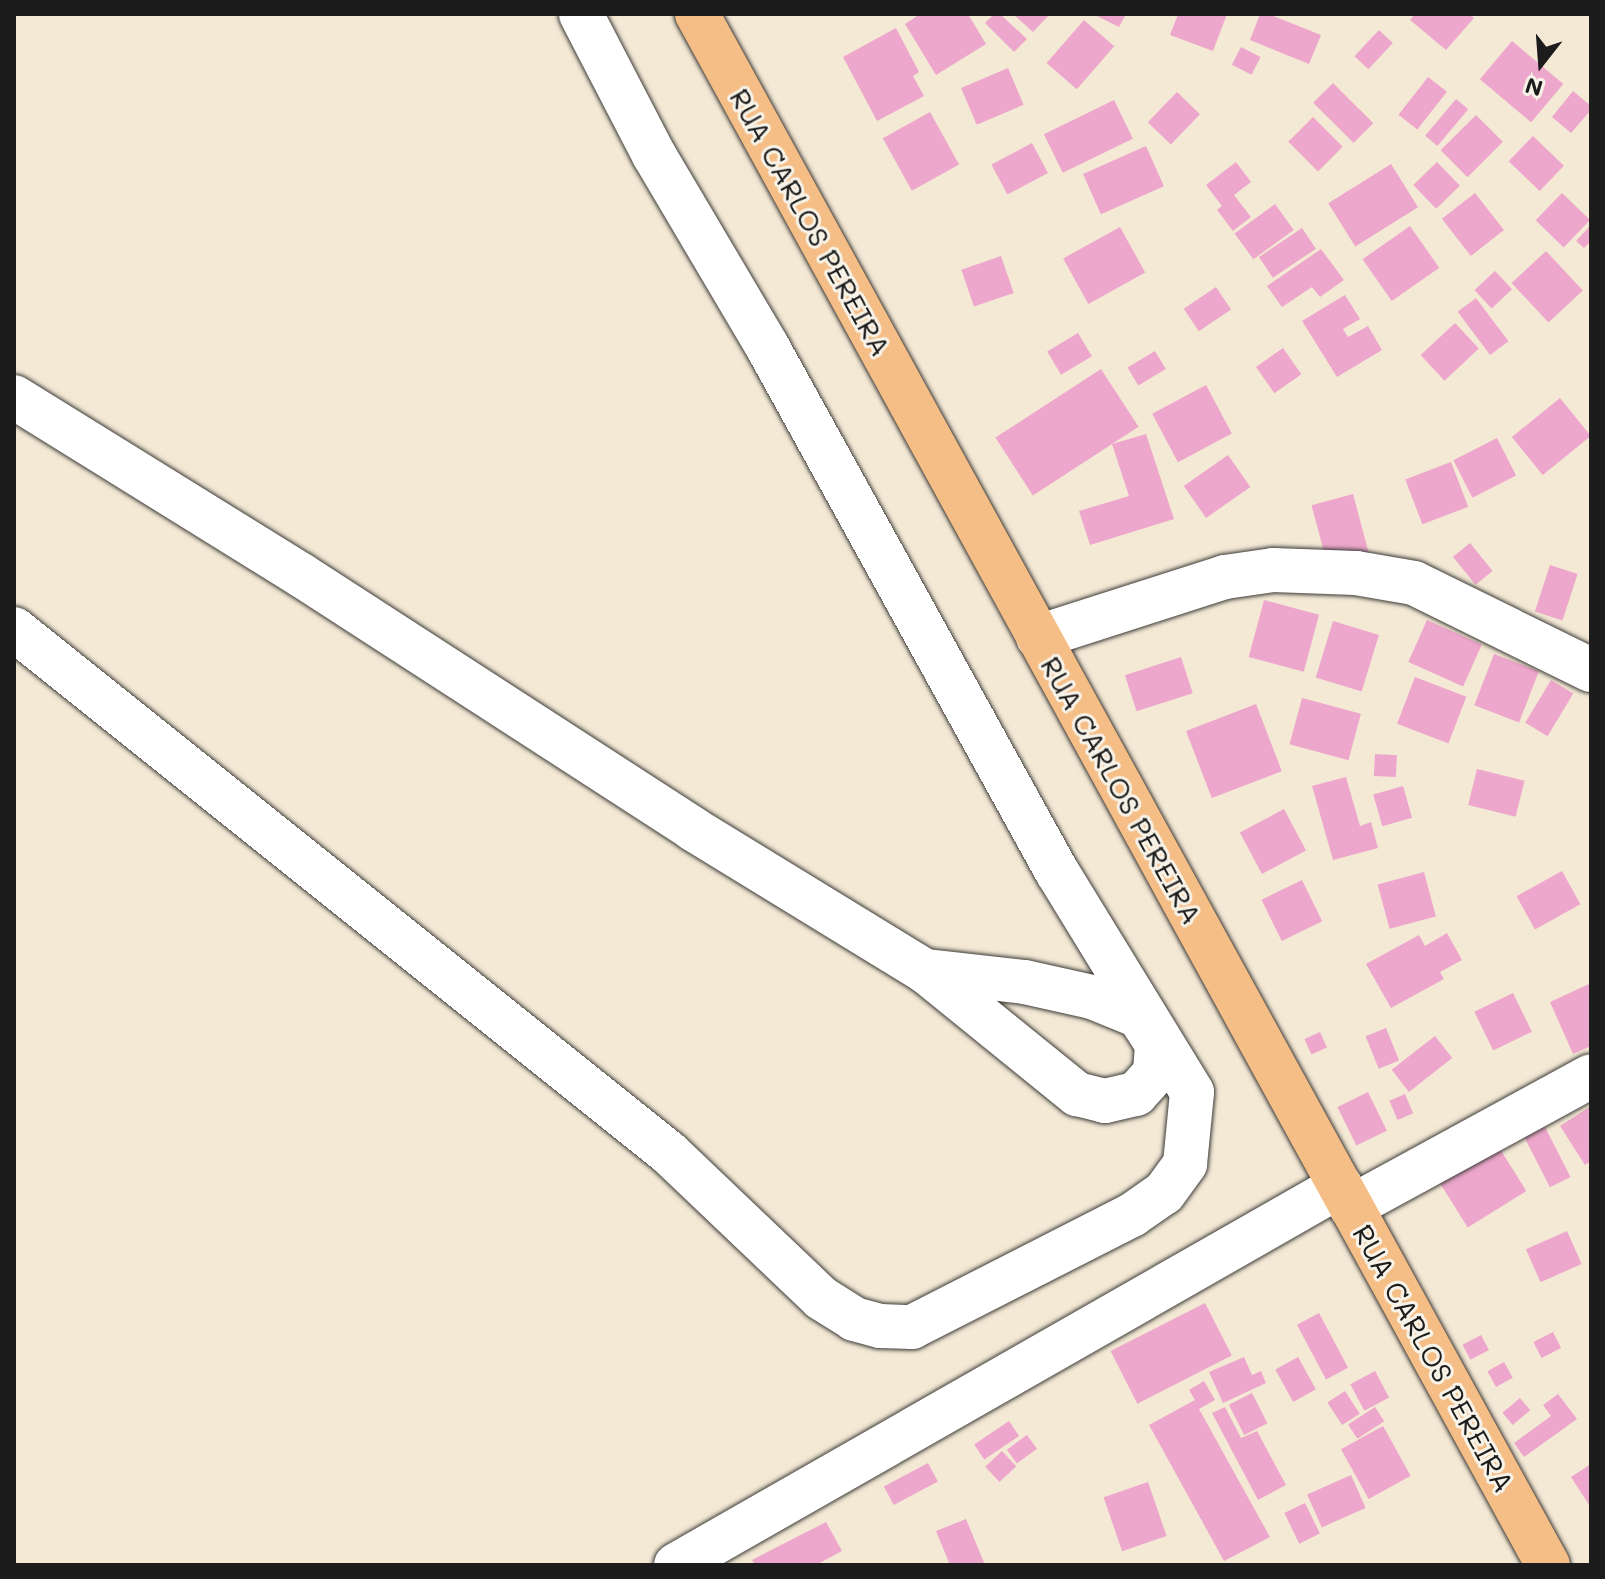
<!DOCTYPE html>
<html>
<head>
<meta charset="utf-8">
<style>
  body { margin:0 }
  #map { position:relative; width:1605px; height:1579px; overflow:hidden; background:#f4e9d5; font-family:Mali,sans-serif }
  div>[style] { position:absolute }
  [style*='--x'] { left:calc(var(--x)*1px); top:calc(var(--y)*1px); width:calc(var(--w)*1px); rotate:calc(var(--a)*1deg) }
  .building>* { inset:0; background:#eea7cc; transform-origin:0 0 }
  .roads { filter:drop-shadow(0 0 2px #3c3b38) drop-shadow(0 0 2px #3c3b38) }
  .minor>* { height:44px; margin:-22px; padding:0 22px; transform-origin:22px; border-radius:22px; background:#fff }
  .major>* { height:44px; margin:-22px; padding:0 22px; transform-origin:22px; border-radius:22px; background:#f6be87 }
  span { translate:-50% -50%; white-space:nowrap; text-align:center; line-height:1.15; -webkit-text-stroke:6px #f7f3e8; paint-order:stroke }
  .street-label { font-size:28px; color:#1c1c1c }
  .frame { position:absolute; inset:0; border:16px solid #1c1c1c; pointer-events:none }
  .north { position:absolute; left:1501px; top:24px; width:80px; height:80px; -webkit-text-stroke:6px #f7f3e8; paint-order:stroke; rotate:197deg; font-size:22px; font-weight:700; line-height:32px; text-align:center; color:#1c1c1c }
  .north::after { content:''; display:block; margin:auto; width:28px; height:36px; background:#1c1c1c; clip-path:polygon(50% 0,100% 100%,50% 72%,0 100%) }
</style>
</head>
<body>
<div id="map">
  <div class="building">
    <div style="clip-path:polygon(920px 14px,968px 14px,986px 44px,936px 75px,905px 24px)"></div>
    <div style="clip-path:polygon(994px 14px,1000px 14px,1027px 39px,1014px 52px,985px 23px)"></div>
    <div style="clip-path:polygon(1013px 14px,1050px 14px,1033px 32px)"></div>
    <div style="clip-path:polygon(1093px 14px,1126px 14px,1119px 27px)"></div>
    <div style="clip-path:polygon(1178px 14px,1227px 14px,1213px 51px,1170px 35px)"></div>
    <div style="clip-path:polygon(1260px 14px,1268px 14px,1321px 35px,1309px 64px,1250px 40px)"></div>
    <div style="clip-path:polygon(1415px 14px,1469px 14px,1474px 18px,1446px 50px,1410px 20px)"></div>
    <div style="left:1084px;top:20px;width:40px;height:57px;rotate:41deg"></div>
    <div style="clip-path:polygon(896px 28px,919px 72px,913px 76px,924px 96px,877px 121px,843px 57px)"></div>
    <div style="left:1379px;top:30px;width:19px;height:36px;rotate:43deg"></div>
    <div style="left:1512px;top:41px;width:67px;height:50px;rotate:40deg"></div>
    <div style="left:1241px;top:47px;width:22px;height:20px;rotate:27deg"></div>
    <div style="left:1008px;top:68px;width:40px;height:51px;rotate:67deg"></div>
    <div style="left:1428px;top:77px;width:24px;height:48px;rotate:38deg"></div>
    <div style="left:1333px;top:83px;width:57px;height:28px;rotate:45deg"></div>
    <div style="clip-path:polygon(1573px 91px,1591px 106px,1591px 110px,1571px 133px,1552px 117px)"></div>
    <div style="left:1177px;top:92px;width:32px;height:42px;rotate:44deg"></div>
    <div style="left:1456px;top:99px;width:16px;height:48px;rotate:40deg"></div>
    <div style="left:1114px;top:100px;width:43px;height:78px;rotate:64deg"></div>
    <div style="left:930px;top:112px;width:60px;height:54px;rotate:61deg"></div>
    <div style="left:1476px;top:115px;width:38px;height:50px;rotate:45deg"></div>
    <div style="left:1313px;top:117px;width:42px;height:35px;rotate:45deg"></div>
    <div style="left:1533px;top:136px;width:43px;height:35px;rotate:44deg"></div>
    <div style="left:1032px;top:143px;width:34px;height:46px;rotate:62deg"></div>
    <div style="left:1146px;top:146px;width:44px;height:69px;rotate:66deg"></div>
    <div style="clip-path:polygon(1236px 162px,1251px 182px,1234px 195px,1251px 217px,1233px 231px,1217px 210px,1222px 206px,1206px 185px)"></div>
    <div style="left:1437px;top:162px;width:33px;height:33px;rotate:46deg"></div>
    <div style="left:1391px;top:164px;width:51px;height:74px;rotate:58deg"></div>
    <div style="left:1475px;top:193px;width:47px;height:42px;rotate:52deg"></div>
    <div style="left:1562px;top:193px;width:39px;height:38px;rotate:44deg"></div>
    <div style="left:1275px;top:204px;width:32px;height:50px;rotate:54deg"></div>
    <div style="left:1410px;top:226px;width:51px;height:58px;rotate:55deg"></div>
    <div style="left:1120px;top:227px;width:52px;height:65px;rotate:61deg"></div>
    <div style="clip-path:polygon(1589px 227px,1591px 241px,1584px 248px,1576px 241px)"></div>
    <div style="left:1302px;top:228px;width:25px;height:52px;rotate:56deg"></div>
    <div style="clip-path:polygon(1321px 249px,1344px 280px,1320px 297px,1312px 287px,1282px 307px,1267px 286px)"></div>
    <div style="left:1546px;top:251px;width:54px;height:47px;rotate:47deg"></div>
    <div style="left:1001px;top:256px;width:39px;height:42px;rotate:71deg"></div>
    <div style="left:1495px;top:271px;width:25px;height:28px;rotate:47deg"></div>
    <div style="left:1216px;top:287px;width:27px;height:39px;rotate:56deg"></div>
    <div style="clip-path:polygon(1345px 295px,1360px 319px,1343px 329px,1348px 337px,1368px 326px,1382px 350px,1337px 377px,1302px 321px)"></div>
    <div style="left:1476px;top:298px;width:54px;height:23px;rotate:53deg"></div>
    <div style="left:1455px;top:323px;width:35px;height:47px;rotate:47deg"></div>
    <div style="left:1078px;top:333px;width:27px;height:36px;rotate:59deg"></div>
    <div style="left:1283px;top:348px;width:32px;height:33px;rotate:55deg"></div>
    <div style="left:1155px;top:351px;width:21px;height:32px;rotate:59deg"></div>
    <div style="left:1101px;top:369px;width:69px;height:126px;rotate:57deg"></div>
    <div style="left:1206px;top:385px;width:55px;height:61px;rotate:62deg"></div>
    <div style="left:1560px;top:398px;width:49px;height:62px;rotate:51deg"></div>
    <div style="clip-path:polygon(1146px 434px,1174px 519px,1090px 545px,1079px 511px,1129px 496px,1112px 444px)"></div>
    <div style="left:1497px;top:438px;width:42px;height:49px;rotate:63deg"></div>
    <div style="left:1228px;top:455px;width:39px;height:54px;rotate:55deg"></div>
    <div style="left:1451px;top:462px;width:48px;height:49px;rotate:69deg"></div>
    <div style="left:1353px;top:494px;width:67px;height:43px;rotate:75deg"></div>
    <div style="left:1470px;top:543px;width:36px;height:22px;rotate:51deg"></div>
    <div style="left:1550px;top:565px;width:29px;height:49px;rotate:18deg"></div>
    <div style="left:1264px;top:600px;width:57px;height:59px;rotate:15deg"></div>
    <div style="left:1427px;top:620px;width:60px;height:46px;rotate:24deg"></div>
    <div style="left:1333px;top:621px;width:48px;height:59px;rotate:17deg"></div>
    <div style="left:1494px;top:654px;width:48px;height:55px;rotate:21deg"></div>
    <div style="left:1181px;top:657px;width:38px;height:59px;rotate:72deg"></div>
    <div style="left:1415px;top:677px;width:55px;height:50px;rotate:21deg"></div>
    <div style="left:1551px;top:680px;width:26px;height:50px;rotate:31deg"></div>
    <div style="left:1302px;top:698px;width:61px;height:48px;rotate:15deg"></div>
    <div style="left:1256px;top:704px;width:72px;height:75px;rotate:69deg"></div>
    <div style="left:1375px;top:754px;width:22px;height:22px;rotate:3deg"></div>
    <div style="left:1477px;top:769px;width:49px;height:37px;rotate:14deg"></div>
    <div style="clip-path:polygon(1346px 777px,1360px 826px,1371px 822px,1378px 848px,1333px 860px,1312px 786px)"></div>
    <div style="left:1403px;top:786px;width:33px;height:31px;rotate:74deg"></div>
    <div style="left:1284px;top:809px;width:47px;height:50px;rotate:62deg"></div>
    <div style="left:1562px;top:871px;width:38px;height:52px;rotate:61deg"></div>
    <div style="left:1424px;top:872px;width:46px;height:48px;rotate:75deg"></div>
    <div style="left:1302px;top:880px;width:46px;height:45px;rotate:64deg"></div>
    <div style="clip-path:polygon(1447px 933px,1462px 960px,1440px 972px,1444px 979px,1391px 1008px,1366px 964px,1419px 935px,1425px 946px)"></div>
    <div style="clip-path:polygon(1591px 983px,1591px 1046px,1573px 1054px,1550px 1002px)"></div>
    <div style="left:1513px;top:993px;width:43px;height:43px;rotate:64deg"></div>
    <div style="left:1386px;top:1028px;width:35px;height:22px;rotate:68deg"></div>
    <div style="left:1320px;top:1032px;width:17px;height:17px;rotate:66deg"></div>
    <div style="left:1435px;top:1036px;width:28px;height:55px;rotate:52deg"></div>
    <div style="left:1368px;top:1092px;width:43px;height:34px;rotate:64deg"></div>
    <div style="left:1405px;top:1094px;width:21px;height:17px;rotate:67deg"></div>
    <div style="clip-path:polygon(1591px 1106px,1591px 1161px,1585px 1165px,1560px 1126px)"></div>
    <div style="left:1545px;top:1127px;width:56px;height:23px;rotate:63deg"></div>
    <div style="left:1495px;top:1141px;width:59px;height:69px;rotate:58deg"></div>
    <div style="left:1567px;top:1231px;width:36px;height:45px;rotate:66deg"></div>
    <div style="left:1205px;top:1303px;width:59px;height:106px;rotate:63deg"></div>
    <div style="left:1319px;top:1313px;width:62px;height:25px;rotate:62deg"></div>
    <div style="left:1553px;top:1332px;width:18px;height:22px;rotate:63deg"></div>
    <div style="left:1481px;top:1335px;width:17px;height:21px;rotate:62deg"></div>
    <div style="clip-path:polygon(1244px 1357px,1252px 1375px,1261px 1371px,1266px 1383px,1223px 1403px,1209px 1372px)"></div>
    <div style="left:1298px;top:1357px;width:37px;height:26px;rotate:61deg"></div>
    <div style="left:1504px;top:1362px;width:18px;height:19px;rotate:61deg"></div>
    <div style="left:1375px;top:1371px;width:30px;height:28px;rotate:62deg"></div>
    <div style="clip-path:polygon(1204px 1381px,1215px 1400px,1199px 1409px,1270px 1537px,1224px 1561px,1149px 1425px,1195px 1400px,1189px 1390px)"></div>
    <div style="left:1345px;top:1391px;width:27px;height:21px;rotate:57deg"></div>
    <div style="left:1252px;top:1393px;width:34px;height:26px;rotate:63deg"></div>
    <div style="clip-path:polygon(1558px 1394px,1577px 1419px,1524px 1457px,1514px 1443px,1551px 1416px,1543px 1405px)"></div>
    <div style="left:1520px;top:1398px;width:16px;height:23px;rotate:50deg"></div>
    <div style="clip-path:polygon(1225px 1407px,1241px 1438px,1257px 1431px,1286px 1485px,1258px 1500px,1212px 1413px)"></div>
    <div style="left:1375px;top:1407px;width:17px;height:32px;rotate:57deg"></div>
    <div style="left:1009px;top:1421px;width:18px;height:42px;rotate:56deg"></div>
    <div style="left:1383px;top:1426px;width:57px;height:48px;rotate:61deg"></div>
    <div style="left:1027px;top:1435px;width:17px;height:25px;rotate:54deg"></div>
    <div style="left:1002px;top:1451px;width:21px;height:23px;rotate:47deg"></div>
    <div style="left:928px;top:1463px;width:21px;height:50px;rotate:62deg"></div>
    <div style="clip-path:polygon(1591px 1464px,1591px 1508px,1571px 1477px)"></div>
    <div style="left:1351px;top:1475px;width:36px;height:48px;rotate:66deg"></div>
    <div style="left:1148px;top:1482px;width:57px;height:47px;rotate:71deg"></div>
    <div style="left:1305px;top:1503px;width:34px;height:23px;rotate:64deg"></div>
    <div style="clip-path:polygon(966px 1519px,985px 1565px,950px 1565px,936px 1531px)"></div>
    <div style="clip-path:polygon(826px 1522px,842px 1551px,816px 1565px,755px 1565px,752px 1560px)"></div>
  </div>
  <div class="roads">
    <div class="minor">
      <div style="--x:14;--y:397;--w:338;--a:31.8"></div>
      <div style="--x:301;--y:575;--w:467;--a:32.9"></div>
      <div style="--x:693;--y:829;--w:272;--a:31.5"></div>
      <div style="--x:925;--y:971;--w:196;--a:39"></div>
      <div style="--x:1077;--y:1094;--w:29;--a:14"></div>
      <div style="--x:1105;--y:1101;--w:32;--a:-13"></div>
      <div style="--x:1136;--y:1094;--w:28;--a:-48"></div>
      <div style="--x:1155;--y:1073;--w:29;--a:-86"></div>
      <div style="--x:1157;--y:1044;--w:33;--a:-123"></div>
      <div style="--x:1139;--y:1016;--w:51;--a:-158"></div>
      <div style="--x:1092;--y:997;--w:69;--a:-167.4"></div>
      <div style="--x:1025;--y:982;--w:101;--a:-173.7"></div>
      <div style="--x:14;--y:629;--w:839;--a:38.66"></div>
      <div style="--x:669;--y:1153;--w:210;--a:43.6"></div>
      <div style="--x:821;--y:1298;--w:39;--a:32"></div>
      <div style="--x:854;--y:1319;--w:27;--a:15"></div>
      <div style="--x:880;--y:1326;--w:32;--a:2"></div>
      <div style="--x:912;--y:1327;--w:247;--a:-27"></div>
      <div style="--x:1132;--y:1215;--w:39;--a:-35"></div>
      <div style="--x:1164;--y:1193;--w:36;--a:-54"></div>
      <div style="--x:1185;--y:1164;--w:72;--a:-84.4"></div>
      <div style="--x:1192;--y:1092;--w:258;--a:-121.5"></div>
      <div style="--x:1057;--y:872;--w:601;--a:-118.87"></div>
      <div style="--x:767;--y:346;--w:222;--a:-120.6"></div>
      <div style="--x:654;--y:155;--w:159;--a:-117.4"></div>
      <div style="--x:1038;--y:637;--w:196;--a:-17.8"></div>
      <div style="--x:1225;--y:577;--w:49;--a:-8.3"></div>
      <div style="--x:1273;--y:570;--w:83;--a:2.1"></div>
      <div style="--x:1356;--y:573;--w:59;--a:9.8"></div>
      <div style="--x:1414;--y:583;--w:197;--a:26.2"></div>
      <div style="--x:1351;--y:1207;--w:273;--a:-28.6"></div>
      <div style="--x:676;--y:1565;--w:765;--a:-29.72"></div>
    </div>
    <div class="major">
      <div style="--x:697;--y:14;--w:1769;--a:61.25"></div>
    </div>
  </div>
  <div class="street-label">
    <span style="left:811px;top:222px;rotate:61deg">RUA CARLOS PEREIRA</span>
    <span style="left:1122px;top:790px;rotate:61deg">RUA CARLOS PEREIRA</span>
    <span style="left:1434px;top:1358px;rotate:61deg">RUA CARLOS PEREIRA</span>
  </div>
  <div class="frame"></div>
  <div class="north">N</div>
</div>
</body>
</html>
